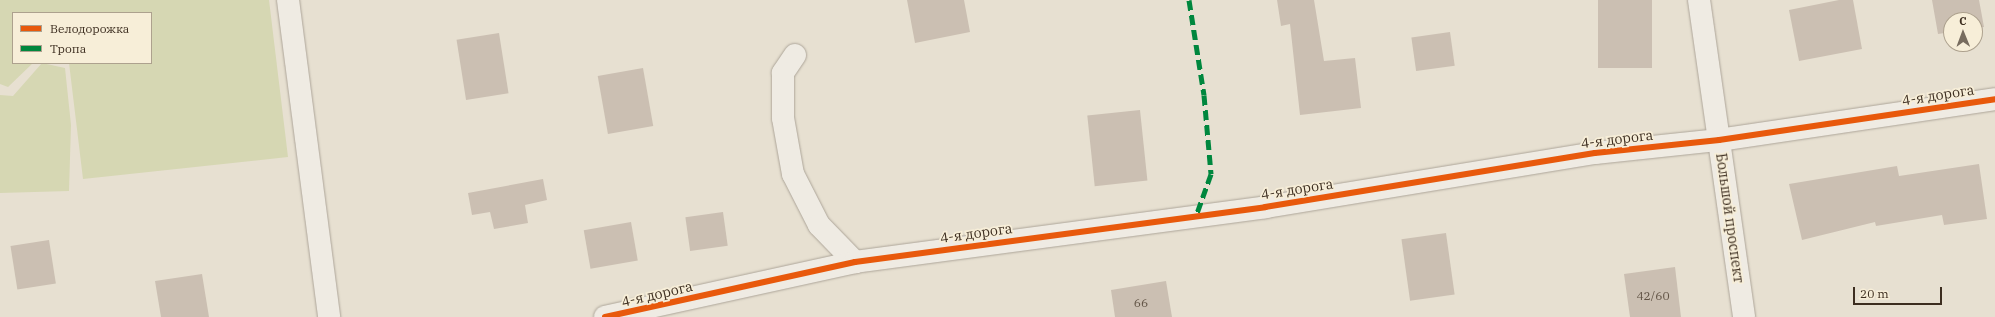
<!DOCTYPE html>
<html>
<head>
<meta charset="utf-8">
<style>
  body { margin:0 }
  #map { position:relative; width:1995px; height:317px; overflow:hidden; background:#e7e0d1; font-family:"IBM Plex Serif",serif }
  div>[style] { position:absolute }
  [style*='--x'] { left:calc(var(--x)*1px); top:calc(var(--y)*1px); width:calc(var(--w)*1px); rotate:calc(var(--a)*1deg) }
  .green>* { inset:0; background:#d6d7b3 }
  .building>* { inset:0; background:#cbbfb2; transform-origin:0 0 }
  .roads { filter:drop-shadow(0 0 1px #ada599) drop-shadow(0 0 1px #ada599) }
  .minor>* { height:22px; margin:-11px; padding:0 11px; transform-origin:11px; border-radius:11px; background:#efebe3 }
  .quiet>* { height:5px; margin-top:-2.5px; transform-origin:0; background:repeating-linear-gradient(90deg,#00873e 0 10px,transparent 0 15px) }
  .cycleway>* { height:6px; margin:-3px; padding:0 3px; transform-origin:3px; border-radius:3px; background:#e8590c }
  span { translate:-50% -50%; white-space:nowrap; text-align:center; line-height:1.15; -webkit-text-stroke:3.5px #f7eed8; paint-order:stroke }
  .number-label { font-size:12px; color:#605244 }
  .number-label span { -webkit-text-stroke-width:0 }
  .street-label { font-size:14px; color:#3d2e20 }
  .legend { position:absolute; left:12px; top:12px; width:140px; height:52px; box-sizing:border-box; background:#f7eed8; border:1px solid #ada18e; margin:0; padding:5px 7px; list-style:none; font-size:12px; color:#3d2e20 }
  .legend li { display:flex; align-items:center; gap:8px; height:20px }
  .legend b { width:20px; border:1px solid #ada18e }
  .north { position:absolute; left:1943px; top:12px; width:40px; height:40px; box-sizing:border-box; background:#f7eed8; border:1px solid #ada18e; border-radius:50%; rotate:359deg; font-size:11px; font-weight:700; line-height:16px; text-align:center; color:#3d2e20 }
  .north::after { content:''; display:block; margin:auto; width:14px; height:18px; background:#786c5e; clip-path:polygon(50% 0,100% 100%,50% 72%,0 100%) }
  .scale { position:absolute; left:1853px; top:287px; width:89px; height:18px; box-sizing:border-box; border:2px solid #3d2e20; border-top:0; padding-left:5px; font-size:12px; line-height:14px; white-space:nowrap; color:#3d2e20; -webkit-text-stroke:3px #f7eed8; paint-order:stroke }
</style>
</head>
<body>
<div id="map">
  <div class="green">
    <div style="clip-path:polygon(0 0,269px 0,288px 157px,83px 179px,69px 63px,151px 63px,151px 13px,13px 13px,13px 63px,33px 63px,8px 87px,0 84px)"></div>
    <div style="clip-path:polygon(42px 63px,65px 68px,71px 125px,69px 191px,0 193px,0 95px,13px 96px)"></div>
  </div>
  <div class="building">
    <div style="clip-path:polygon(907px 0,964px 0,970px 32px,915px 43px)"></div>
    <div style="clip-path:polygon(1277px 0,1314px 0,1324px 61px,1355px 58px,1361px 108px,1300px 115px,1290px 24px,1281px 26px)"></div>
    <div style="left:1598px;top:0;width:54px;height:68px"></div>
    <div style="clip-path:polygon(1839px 0,1853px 0,1862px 49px,1799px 61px,1789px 10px)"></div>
    <div style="clip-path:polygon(1932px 0,1979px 0,1984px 27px,1975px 28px,1975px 20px,1951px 20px,1951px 32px,1938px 34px)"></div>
    <div style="left:1450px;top:32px;width:34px;height:39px;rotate:82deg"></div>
    <div style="left:499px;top:33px;width:61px;height:43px;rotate:81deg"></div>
    <div style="left:643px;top:68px;width:59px;height:46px;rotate:80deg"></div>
    <div style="left:1140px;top:110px;width:71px;height:53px;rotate:84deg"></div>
    <div style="clip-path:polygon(1979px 164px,1987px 219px,1944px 225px,1942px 215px,1876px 226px,1875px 222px,1802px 240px,1789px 184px,1897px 166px,1899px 176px)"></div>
    <div style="clip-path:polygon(543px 179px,547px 200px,525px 205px,528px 223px,494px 229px,490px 212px,472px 215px,468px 193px)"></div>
    <div style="left:723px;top:212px;width:34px;height:38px;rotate:82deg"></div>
    <div style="left:631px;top:222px;width:39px;height:48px;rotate:80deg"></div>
    <div style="left:1446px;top:233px;width:62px;height:45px;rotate:82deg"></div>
    <div style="left:49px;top:240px;width:44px;height:39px;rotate:81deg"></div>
    <div style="clip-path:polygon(1675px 267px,1681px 317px,1630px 317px,1624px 274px)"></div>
    <div style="clip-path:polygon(202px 274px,209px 317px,161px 317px,155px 281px)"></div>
    <div style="clip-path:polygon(1166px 281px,1172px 317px,1115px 317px,1111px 290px)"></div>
  </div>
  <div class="roads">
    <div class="minor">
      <div style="--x:288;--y:0;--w:320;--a:82.6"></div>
      <div style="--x:1699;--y:0;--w:320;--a:81.9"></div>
      <div style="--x:795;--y:55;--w:22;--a:124"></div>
      <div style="--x:783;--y:73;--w:45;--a:90"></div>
      <div style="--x:783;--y:118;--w:57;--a:79.9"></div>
      <div style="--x:793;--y:174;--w:57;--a:63"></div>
      <div style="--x:819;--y:225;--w:52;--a:45.8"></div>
      <div style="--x:605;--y:317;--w:256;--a:-12.4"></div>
      <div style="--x:855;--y:262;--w:414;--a:-7.6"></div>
      <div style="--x:1265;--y:207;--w:334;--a:-9.3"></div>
      <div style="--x:1595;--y:153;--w:125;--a:-6"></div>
      <div style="--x:1719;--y:140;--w:279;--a:-8.4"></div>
    </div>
  </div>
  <div class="quiet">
    <div style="--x:1189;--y:0;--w:96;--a:81"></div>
    <div style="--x:1204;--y:95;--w:79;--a:84.9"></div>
    <div style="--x:1211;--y:174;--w:45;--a:109.7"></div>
  </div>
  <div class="cycleway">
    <div style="--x:605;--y:317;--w:256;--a:-12.4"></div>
    <div style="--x:855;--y:262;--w:414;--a:-7.6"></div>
    <div style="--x:1265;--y:207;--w:334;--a:-9.3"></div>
    <div style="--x:1595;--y:153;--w:125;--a:-6"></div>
    <div style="--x:1719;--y:140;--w:279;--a:-8.4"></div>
  </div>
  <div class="number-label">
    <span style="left:1653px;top:296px">42/60</span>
    <span style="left:1141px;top:303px">66</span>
  </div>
  <div class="street-label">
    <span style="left:1938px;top:95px;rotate:-9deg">4-я дорога</span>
    <span style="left:1617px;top:139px;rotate:-7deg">4-я дорога</span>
    <span style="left:1297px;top:189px;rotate:-9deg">4-я дорога</span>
    <span style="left:1730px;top:218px;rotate:82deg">Большой проспект</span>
    <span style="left:976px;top:233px;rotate:-8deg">4-я дорога</span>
    <span style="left:657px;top:294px;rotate:-13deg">4-я дорога</span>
  </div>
  <ul class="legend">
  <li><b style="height:5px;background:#e8590c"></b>Велодорожка</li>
  <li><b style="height:5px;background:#00873e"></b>Тропа</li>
  </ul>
  <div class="north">С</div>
  <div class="scale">20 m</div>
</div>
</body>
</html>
